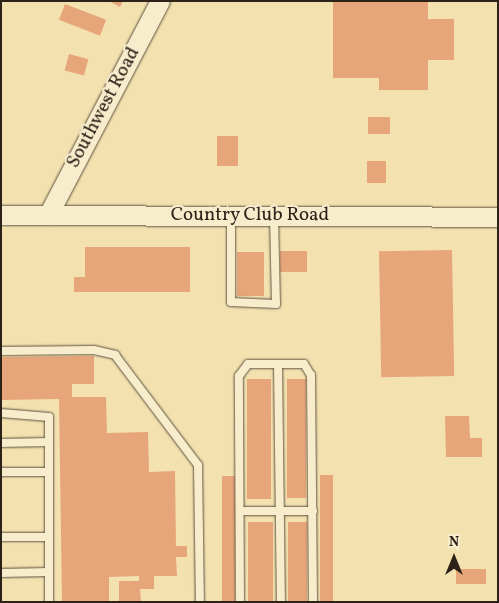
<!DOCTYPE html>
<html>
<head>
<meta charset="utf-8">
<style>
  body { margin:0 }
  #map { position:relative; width:499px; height:603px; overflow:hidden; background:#f3e1b0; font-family:Vollkorn,serif }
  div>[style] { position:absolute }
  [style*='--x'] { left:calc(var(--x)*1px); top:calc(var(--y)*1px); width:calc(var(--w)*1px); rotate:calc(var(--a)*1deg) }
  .building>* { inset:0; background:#e7a57a; transform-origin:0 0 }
  .roads { filter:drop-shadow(0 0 1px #5e523e) drop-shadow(0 0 1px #5e523e) }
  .service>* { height:8px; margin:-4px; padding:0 4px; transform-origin:4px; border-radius:4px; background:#f7eccc }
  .tertiary>* { height:19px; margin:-9.5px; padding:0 9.5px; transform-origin:9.5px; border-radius:9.5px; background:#f7eccc }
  span { translate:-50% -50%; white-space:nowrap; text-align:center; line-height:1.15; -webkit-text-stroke:4.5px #f7eccc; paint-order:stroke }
  .street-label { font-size:19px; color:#2c2218 }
  .frame { position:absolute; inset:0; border:2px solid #2c2218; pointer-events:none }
  .north { position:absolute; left:429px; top:533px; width:50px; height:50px; -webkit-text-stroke:4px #f7eccc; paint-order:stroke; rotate:0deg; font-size:14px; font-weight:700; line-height:20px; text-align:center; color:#2c2218 }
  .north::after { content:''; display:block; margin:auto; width:18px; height:22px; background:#2c2218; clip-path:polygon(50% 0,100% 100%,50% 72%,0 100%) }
</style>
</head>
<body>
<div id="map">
  <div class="building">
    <div style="clip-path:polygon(109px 1px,123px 1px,120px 7px)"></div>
    <div style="clip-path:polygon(333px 1px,428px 1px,428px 19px,454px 19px,454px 60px,428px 60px,428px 90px,379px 90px,379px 78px,333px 78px)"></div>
    <div style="left:65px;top:4px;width:44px;height:17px;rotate:21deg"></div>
    <div style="left:69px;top:54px;width:20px;height:17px;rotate:15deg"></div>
    <div style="left:368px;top:117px;width:22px;height:17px"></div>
    <div style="left:217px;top:136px;width:21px;height:30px"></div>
    <div style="left:367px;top:161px;width:19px;height:22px"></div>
    <div style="clip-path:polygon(85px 247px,190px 247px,190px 292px,74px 292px,74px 277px,85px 277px)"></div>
    <div style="left:452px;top:250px;width:126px;height:73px;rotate:89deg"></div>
    <div style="left:280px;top:251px;width:27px;height:21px"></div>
    <div style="left:237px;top:252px;width:27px;height:44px"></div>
    <div style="clip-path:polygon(94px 356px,94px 384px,72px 384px,72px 397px,106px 397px,107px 433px,148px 432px,149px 472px,175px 471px,176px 546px,187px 546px,187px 557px,176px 557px,177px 576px,154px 576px,154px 589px,140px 589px,141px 602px,119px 602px,119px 581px,139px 581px,139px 576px,109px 577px,109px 602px,62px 602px,59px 399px,1px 400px,1px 357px)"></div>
    <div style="left:247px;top:379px;width:24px;height:120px"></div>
    <div style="left:287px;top:379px;width:19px;height:119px"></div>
    <div style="clip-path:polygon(445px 416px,469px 416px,470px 438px,482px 438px,482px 457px,446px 457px)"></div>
    <div style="left:320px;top:475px;width:13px;height:127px"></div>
    <div style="left:222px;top:476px;width:13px;height:126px"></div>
    <div style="left:248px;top:522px;width:25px;height:80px"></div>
    <div style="left:288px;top:522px;width:19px;height:80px"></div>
    <div style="left:456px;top:569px;width:30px;height:15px"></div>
  </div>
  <div class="roads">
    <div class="service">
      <div style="--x:231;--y:216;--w:86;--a:90"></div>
      <div style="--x:231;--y:302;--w:45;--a:2.5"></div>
      <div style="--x:276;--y:304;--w:89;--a:-91.3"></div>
      <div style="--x:1;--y:351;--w:93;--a:-0.6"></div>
      <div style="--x:94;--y:350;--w:22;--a:13"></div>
      <div style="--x:115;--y:355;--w:138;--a:53"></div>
      <div style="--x:198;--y:465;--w:137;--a:89.2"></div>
      <div style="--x:278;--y:364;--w:238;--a:89.3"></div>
      <div style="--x:1;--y:413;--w:48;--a:4.8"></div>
      <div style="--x:49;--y:417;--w:185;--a:90"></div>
      <div style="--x:1;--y:443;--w:48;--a:-1.2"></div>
      <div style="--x:1;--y:472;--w:48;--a:0"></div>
      <div style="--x:240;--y:511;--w:73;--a:0"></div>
      <div style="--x:1;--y:537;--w:48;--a:0"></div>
      <div style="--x:1;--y:573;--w:48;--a:-1.2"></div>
      <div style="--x:240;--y:602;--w:226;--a:-90.3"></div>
      <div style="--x:239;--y:376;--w:15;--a:-53"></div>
      <div style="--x:248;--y:364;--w:56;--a:0"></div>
      <div style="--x:304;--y:364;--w:13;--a:58"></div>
      <div style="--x:311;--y:375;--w:227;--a:89.5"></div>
    </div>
    <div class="tertiary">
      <div style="--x:1;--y:215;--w:497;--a:0.2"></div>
      <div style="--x:48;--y:215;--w:242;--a:-62.4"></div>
    </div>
  </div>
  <div class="street-label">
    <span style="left:104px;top:108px;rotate:-62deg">Southwest Road</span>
    <span style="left:250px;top:216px">Country Club Road</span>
  </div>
  <div class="frame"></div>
  <div class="north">N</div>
</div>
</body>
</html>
